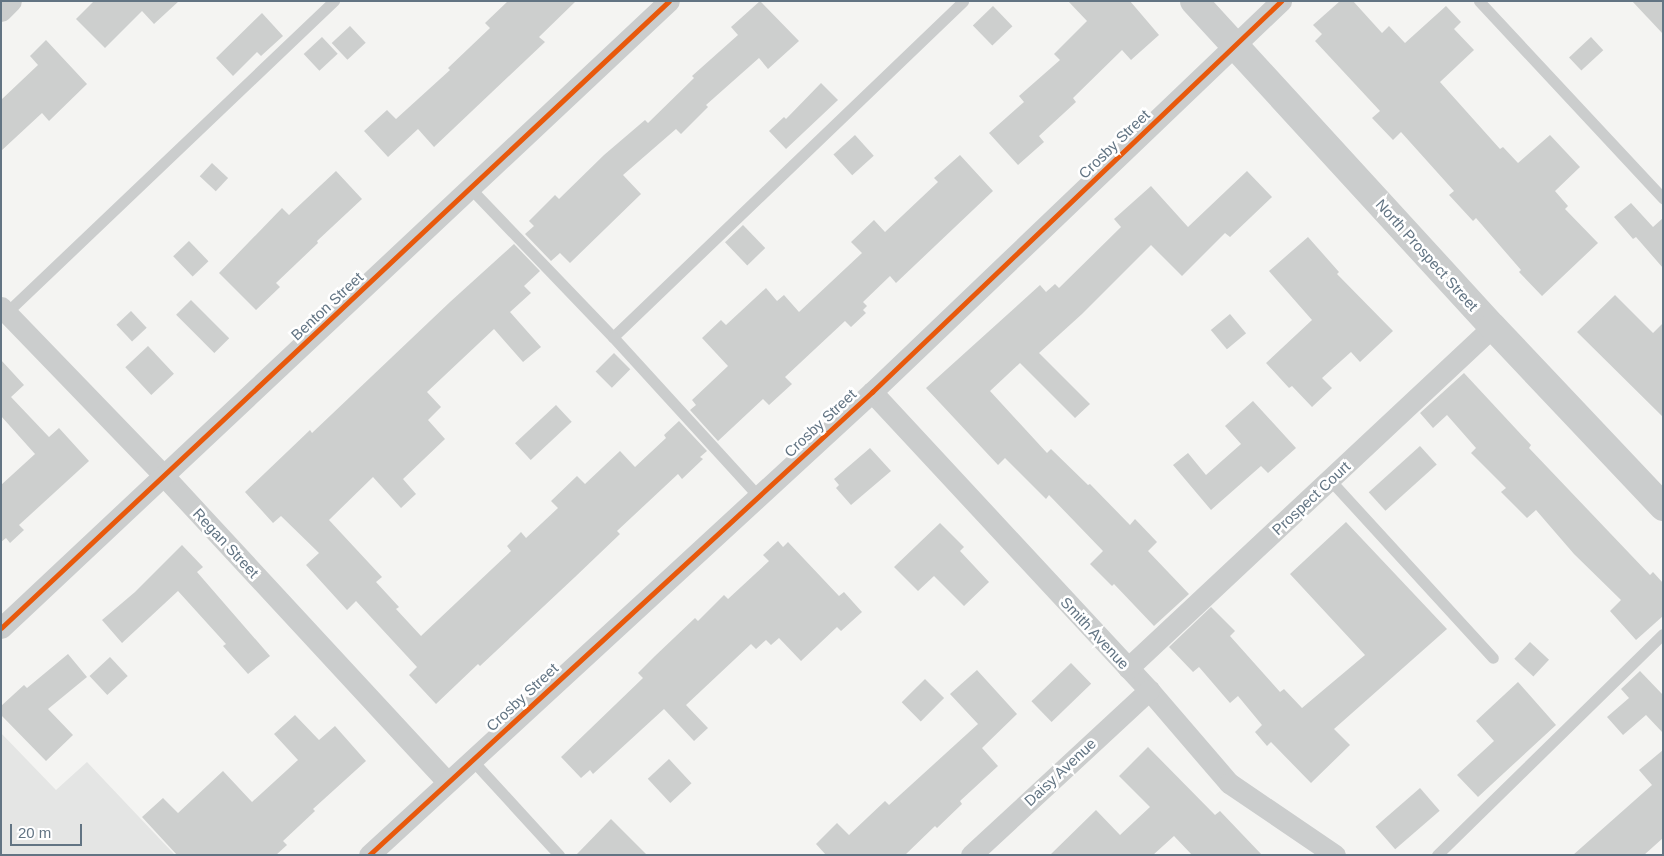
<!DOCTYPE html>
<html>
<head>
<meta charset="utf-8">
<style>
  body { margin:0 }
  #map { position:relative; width:1664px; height:856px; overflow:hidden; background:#f4f4f2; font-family:Helvetica,sans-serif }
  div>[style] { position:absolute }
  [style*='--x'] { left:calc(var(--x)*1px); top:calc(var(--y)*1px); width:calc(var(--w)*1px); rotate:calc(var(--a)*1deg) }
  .built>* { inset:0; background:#e4e5e4 }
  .building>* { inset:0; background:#cdcfce; transform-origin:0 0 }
  .service>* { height:11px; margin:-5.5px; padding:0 5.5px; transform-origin:5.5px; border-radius:5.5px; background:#cbcdcd }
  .minor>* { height:21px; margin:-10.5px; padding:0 10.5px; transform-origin:10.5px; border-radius:10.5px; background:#cbcdcd }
  .tertiary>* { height:28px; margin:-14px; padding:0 14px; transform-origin:14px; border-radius:14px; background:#cbcdcd }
  .cycleway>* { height:5px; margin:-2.5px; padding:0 2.5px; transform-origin:2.5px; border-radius:2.5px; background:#e8590c }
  span { translate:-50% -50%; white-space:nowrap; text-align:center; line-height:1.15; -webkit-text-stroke:5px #fff; paint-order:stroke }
  .street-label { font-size:15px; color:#627483 }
  .frame { position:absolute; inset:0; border:2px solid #627483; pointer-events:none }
  .scale { position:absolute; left:10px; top:824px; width:72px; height:22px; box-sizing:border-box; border:2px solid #627483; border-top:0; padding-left:6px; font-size:15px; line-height:18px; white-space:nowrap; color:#627483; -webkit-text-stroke:4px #fff; paint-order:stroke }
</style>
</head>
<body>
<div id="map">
  <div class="built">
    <div style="clip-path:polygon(1px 733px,56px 790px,87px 762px,175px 855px,1px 855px)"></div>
  </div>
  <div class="building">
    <div style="clip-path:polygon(94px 1px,179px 1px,154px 24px,142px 11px,105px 48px,76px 19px)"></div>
    <div style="clip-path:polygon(508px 1px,576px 1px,539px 37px,545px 42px,434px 147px,418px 129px,388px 157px,364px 131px,387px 110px,396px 119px,450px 70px,448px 68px,490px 28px,485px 23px)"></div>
    <div style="clip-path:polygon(760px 1px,799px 41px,768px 69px,759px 58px,706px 105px,708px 107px,681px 134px,676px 129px,623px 175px,641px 194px,570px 263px,560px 253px,551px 261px,525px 234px,534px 226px,529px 221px,555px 195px,559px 199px,604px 155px,645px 120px,648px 123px,694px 78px,692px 76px,738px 35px,731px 27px)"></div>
    <div style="clip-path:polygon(1068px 1px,1130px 1px,1159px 35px,1131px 60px,1122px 50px,1073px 98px,1076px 102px,1039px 136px,1044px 142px,1018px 165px,989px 133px,1024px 102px,1019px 96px,1060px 60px,1054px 54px,1087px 21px)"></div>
    <div style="clip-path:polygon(1340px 1px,1353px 1px,1382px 33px,1389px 26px,1405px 43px,1446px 6px,1461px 22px,1454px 29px,1474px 50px,1440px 82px,1500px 149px,1503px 147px,1518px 163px,1550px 135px,1580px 167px,1555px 191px,1568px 206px,1565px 209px,1598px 243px,1542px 296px,1519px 272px,1521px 270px,1476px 218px,1473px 221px,1449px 195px,1454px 191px,1401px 132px,1393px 140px,1372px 118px,1380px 111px,1315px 41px,1322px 34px,1313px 25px)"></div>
    <div style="clip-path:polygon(1632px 1px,1663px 1px,1663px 34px)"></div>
    <div style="left:993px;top:6px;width:28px;height:28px;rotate:46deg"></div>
    <div style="clip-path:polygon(262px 13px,283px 36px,261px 56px,257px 52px,233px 76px,216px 58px)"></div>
    <div style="left:350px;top:26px;width:23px;height:25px;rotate:47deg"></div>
    <div style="left:322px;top:37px;width:23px;height:25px;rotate:47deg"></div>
    <div style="left:1591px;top:37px;width:18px;height:30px;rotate:47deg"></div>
    <div style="clip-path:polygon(46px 40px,87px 84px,49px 121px,42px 113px,1px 151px,1px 100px,38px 65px,30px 56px)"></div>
    <div style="clip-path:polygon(821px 83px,838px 100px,786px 149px,769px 131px,784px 117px,786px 119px)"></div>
    <div style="left:855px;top:135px;width:28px;height:29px;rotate:48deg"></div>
    <div style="clip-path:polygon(960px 155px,993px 191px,896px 283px,890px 276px,863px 302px,867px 306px,863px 310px,866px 313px,851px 327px,845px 321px,785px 377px,792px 384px,769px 405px,763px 399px,718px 441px,690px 410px,696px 405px,692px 400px,728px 366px,702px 338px,721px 320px,726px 325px,766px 288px,777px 301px,784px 295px,799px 312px,862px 253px,851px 242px,874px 220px,885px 232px,938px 182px,934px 178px)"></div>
    <div style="left:212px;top:163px;width:22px;height:18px;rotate:43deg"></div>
    <div style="clip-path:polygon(336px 171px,362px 199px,317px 241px,318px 243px,276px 283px,280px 287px,256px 310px,219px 273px,282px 208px,289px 215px)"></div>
    <div style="clip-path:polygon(1247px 171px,1272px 197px,1230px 237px,1225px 233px,1182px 276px,1151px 245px,1082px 314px,1039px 353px,1090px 404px,1075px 418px,1020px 363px,990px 391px,1047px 453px,1051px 449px,1088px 485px,1090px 484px,1130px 525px,1135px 519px,1157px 542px,1148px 551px,1189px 594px,1154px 626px,1114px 584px,1112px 586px,1090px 564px,1103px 551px,1049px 495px,1046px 499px,1005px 458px,998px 465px,926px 388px,1040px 285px,1046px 292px,1055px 284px,1059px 288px,1121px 227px,1114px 219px,1151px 186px,1188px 227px)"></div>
    <div style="clip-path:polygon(1631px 203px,1653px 227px,1663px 218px,1663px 268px,1636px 237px,1633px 239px,1614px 217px)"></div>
    <div style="left:743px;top:225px;width:32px;height:25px;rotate:46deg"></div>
    <div style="clip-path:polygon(1308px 237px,1339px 272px,1337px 274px,1393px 331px,1360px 362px,1351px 352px,1322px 378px,1332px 388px,1312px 407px,1292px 386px,1289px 388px,1266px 363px,1312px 320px,1269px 271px)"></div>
    <div style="left:189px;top:241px;width:28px;height:22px;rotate:46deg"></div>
    <div style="clip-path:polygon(514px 244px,540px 271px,524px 286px,531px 293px,510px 312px,541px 347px,523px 362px,494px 329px,427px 392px,441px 407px,428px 420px,445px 439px,403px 479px,416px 494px,401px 508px,373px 477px,329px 520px,382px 577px,376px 582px,399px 607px,396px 609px,421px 636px,511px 551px,507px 546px,521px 532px,526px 538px,558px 508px,551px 501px,577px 476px,585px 484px,620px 451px,635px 467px,666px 438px,664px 435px,679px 421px,707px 451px,700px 457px,703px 459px,682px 479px,678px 474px,617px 531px,620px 534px,575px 577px,480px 666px,478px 664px,436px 704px,409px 675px,417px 667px,356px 601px,347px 610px,306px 565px,319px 553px,281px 516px,273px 523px,245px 492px,310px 430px,312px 433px,450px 302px)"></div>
    <div style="clip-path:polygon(1615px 295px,1653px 333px,1663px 323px,1663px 417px,1577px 332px)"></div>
    <div style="left:191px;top:300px;width:54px;height:21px;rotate:45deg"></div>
    <div style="left:131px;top:311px;width:23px;height:20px;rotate:47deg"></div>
    <div style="left:1230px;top:314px;width:25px;height:25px;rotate:50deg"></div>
    <div style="left:148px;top:346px;width:38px;height:31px;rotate:47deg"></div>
    <div style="left:614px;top:353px;width:23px;height:26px;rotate:45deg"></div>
    <div style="clip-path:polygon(1px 360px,24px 385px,11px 397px,49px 437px,59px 428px,89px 461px,19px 525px,24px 530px,10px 543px,6px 538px,1px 542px,1px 485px,35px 454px,1px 416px)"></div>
    <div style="clip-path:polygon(1464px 373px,1531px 445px,1529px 448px,1650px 575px,1653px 572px,1663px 583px,1663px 616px,1636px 640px,1610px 611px,1621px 600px,1574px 554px,1536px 510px,1527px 518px,1501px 492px,1506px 488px,1471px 453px,1476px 448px,1447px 415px,1433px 428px,1420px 413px)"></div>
    <div style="clip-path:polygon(1253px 401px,1296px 448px,1268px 473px,1261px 466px,1211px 510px,1173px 465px,1188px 453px,1206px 475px,1241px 444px,1225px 426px)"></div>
    <div style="left:556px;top:405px;width:23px;height:56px;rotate:47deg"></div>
    <div style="left:1420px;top:446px;width:25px;height:69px;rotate:48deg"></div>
    <div style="clip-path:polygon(870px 448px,891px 471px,851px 505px,836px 488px,839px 485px,834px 479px)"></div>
    <div style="clip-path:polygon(1346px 522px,1447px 629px,1334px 729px,1350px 745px,1311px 783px,1271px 742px,1267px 746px,1255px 732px,1262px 725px,1238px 696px,1230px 703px,1199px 667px,1193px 672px,1169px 647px,1211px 607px,1235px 631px,1230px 636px,1280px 692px,1284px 689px,1302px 708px,1365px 655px,1290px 574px)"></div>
    <div style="clip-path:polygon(940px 523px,964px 547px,960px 551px,989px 582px,964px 606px,934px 576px,918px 591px,894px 567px)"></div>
    <div style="clip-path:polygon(778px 541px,783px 547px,788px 542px,839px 596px,844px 592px,862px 612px,841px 631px,837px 627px,801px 661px,779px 638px,771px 645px,766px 640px,756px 649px,751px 644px,686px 705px,708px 728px,694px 741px,664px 709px,593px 774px,590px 770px,581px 778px,561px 757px,643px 678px,638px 673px,655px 656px,695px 618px,698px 621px,724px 595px,728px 599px,769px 561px,763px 555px)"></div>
    <div style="clip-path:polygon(182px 545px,203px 567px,197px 572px,270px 656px,248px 674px,223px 646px,226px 644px,178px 591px,122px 643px,102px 620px,135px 592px)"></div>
    <div style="left:1530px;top:642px;width:26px;height:23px;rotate:43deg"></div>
    <div style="clip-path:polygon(68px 654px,87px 677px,48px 709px,73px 735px,46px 761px,1px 715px,1px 706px,24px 685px,27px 688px)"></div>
    <div style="left:110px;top:657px;width:26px;height:28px;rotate:47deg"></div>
    <div style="left:1071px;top:663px;width:29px;height:55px;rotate:46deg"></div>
    <div style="clip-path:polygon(977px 670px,1017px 714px,982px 748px,998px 766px,960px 801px,962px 804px,937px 828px,935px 826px,905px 855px,826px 855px,816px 844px,837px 823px,849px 835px,885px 801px,889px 805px,978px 724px,950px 694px)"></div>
    <div style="clip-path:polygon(1640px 671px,1663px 695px,1663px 733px,1646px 715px,1623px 735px,1607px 717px,1629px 698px,1621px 689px)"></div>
    <div style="left:925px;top:679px;width:27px;height:33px;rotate:45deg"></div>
    <div style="clip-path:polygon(1518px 682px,1556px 725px,1478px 797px,1457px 775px,1494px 741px,1476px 721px)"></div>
    <div style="clip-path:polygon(295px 715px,319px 740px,335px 726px,366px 761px,313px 809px,315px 811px,283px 841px,287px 845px,276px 855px,177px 855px,142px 817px,163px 798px,178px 813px,223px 771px,252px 802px,298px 760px,274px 734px)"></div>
    <div style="clip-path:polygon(1148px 747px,1215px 815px,1220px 811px,1262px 855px,1192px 855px,1174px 836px,1153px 855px,1050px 855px,1096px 810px,1120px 835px,1150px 807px,1119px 776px)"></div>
    <div style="clip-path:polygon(1663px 750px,1663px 838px,1644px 855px,1573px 855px,1652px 785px,1639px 770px)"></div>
    <div style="left:669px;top:759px;width:33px;height:29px;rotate:47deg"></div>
    <div style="left:1420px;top:788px;width:30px;height:59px;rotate:49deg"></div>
    <div style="clip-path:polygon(611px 819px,647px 855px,576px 855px)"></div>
  </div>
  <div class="service">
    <div style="--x:1479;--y:1;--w:270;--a:47"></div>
    <div style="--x:470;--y:188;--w:207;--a:46.2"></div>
    <div style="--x:613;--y:337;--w:485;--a:-43.8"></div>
    <div style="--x:4;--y:315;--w:456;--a:-43.6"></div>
    <div style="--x:613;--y:337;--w:217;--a:47.6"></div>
    <div style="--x:1330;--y:480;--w:241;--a:47.5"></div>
    <div style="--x:472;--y:760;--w:129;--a:47.5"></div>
    <div style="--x:1437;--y:855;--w:316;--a:-44.4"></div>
  </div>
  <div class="minor">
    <div style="--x:1;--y:11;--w:14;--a:-45"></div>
    <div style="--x:1;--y:307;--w:235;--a:46"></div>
    <div style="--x:164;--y:476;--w:417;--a:47.2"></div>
    <div style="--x:872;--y:392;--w:407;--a:47.1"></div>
    <div style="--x:1149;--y:690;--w:123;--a:49.3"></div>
    <div style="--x:1229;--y:783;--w:128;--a:34.2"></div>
    <div style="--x:1;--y:628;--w:916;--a:-43.19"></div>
    <div style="--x:1128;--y:668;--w:500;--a:-43.1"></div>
    <div style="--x:369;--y:855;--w:684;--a:-42.63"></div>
    <div style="--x:872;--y:392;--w:566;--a:-43.71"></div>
    <div style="--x:971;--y:855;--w:243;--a:-42.8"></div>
  </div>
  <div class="tertiary">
    <div style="--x:1194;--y:1;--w:442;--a:47.5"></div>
    <div style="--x:1493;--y:327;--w:248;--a:46.6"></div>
  </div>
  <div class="cycleway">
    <div style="--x:1;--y:628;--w:916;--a:-43.19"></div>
    <div style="--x:369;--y:855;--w:684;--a:-42.63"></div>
    <div style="--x:872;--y:392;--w:566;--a:-43.71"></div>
  </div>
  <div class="street-label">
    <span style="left:1114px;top:144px;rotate:-44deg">Crosby Street</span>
    <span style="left:1427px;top:255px;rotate:48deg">North Prospect Street</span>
    <span style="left:327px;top:306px;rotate:-43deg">Benton Street</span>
    <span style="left:820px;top:423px;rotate:-43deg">Crosby Street</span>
    <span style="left:1311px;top:498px;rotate:-43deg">Prospect Court</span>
    <span style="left:226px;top:543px;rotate:47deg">Regan Street</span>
    <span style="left:1095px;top:633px;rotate:47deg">Smith Avenue</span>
    <span style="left:522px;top:697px;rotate:-43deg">Crosby Street</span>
    <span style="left:1060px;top:772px;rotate:-43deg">Daisy Avenue</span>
  </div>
  <div class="frame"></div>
  <div class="scale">20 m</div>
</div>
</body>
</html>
